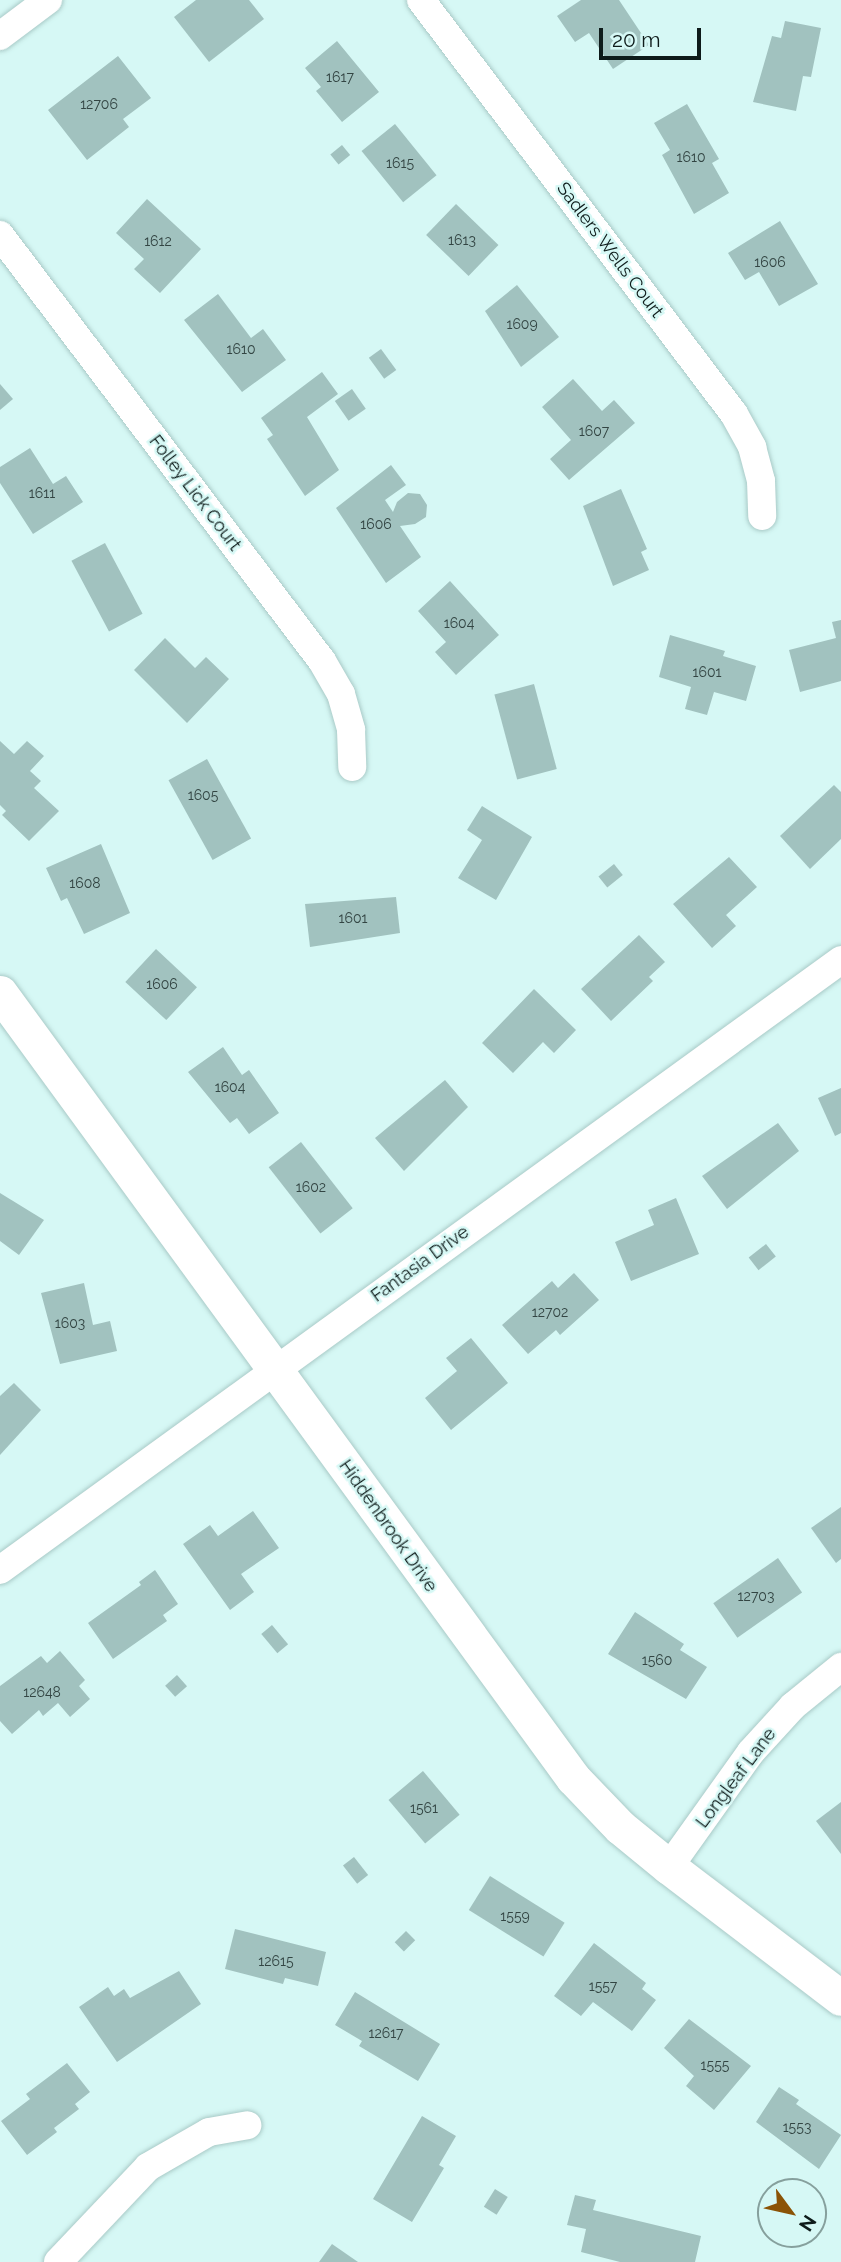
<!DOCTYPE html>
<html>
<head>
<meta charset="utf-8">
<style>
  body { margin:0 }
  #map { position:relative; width:841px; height:2262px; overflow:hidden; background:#d6f8f5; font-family:Raleway,sans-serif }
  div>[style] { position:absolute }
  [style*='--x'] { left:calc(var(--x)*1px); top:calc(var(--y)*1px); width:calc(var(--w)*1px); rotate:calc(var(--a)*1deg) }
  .building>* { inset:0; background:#a1c2bf; transform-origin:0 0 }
  .roads { filter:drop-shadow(0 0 2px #a9cac7) drop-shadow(0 0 2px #a9cac7) }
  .minor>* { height:28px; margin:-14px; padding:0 14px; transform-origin:14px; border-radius:14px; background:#fff }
  .tertiary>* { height:35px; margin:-17.5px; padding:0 17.5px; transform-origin:17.5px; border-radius:17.5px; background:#fff }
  span { translate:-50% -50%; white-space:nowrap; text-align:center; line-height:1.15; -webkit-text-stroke:5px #d6f8f5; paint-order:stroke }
  .number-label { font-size:14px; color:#334543 }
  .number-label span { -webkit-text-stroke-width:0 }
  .street-label { font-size:18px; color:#0e1b1a }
  .north { position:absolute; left:757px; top:2178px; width:70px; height:70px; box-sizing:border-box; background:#d6f8f5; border:2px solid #86a09d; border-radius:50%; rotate:123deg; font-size:19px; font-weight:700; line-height:28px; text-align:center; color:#0e1b1a }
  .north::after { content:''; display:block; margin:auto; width:24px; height:32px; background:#8b5306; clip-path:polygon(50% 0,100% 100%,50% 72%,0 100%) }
  .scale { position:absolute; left:599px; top:28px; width:102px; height:32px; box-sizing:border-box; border:4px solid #0e1b1a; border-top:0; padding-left:9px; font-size:21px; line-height:24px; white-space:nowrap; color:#0e1b1a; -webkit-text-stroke:5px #d6f8f5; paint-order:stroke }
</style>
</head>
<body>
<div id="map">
  <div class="building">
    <div style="clip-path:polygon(196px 0,249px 0,264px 19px,209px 62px,174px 17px)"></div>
    <div style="clip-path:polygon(581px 0,619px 0,649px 45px,613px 69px,589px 33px,575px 42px,557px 16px)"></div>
    <div style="clip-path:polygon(785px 21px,821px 28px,811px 77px,803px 76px,796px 111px,753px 102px,772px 36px,781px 38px)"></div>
    <div style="clip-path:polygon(337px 41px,379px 92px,342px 122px,316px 91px,321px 87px,305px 68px)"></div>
    <div style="clip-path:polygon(118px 56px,151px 98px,123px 119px,129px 127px,87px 160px,48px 110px)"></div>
    <div style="clip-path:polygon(687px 104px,719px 159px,712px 163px,729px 193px,694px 214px,662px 155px,670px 150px,654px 123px)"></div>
    <div style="left:395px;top:124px;width:66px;height:43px;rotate:51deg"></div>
    <div style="left:342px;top:145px;width:13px;height:15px;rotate:51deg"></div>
    <div style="clip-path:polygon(147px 199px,201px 249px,160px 293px,134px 269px,144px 259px,116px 233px)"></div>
    <div style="left:456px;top:204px;width:59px;height:43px;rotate:44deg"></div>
    <div style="clip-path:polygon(780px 221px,818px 284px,779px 306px,759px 272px,745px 280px,728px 253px)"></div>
    <div style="clip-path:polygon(517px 285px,559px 337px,521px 367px,485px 311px)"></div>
    <div style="clip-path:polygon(218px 294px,251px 338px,263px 329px,286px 360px,242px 392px,184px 320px)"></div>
    <div style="left:381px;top:349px;width:26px;height:15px;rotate:54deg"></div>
    <div style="clip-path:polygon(322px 372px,338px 394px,307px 417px,339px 470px,305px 496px,267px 439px,273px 435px,261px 418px)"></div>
    <div style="clip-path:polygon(573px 379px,602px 411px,614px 400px,635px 423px,569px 480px,550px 459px,571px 440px,542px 407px)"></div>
    <div style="clip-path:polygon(0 384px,13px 399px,0 410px)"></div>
    <div style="left:352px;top:389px;width:24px;height:21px;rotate:55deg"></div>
    <div style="clip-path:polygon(30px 448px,53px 484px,66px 476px,83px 502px,33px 534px,0 483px,0 467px)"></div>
    <div style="clip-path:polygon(391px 465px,406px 485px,385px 500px,393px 512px,397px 502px,408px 493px,420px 494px,427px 505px,426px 517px,415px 524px,400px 526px,421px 557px,386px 583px,336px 508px)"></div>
    <div style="clip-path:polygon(621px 489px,647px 549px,641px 552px,649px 570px,613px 586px,583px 506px)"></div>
    <div style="left:105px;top:543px;width:80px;height:38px;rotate:62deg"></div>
    <div style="clip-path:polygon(450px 581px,499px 635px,456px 675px,435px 652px,446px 642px,418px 611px)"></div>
    <div style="clip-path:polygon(841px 620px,841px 681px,800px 692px,789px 650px,836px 638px,832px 622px)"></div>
    <div style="clip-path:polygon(670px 635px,725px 651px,723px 656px,756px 666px,746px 701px,714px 692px,707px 715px,685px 709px,691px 687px,659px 677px)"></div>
    <div style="clip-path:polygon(165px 638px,195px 668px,206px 657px,229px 679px,187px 723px,134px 670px)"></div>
    <div style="left:534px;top:684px;width:88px;height:41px;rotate:75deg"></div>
    <div style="clip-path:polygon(0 741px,14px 754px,27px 741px,44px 756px,30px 771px,41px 781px,34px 788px,59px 811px,29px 841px,2px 815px,6px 811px,0 805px)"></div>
    <div style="left:207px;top:759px;width:91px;height:44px;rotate:61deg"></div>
    <div style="clip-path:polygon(834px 785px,841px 792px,841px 839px,810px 869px,780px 836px)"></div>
    <div style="clip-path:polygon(482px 806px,532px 837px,496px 900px,458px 878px,482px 840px,467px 830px)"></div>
    <div style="clip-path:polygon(101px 844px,130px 913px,84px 934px,67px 898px,61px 901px,46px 868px)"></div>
    <div style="clip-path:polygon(729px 857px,757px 887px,726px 915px,736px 926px,712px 948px,673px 904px)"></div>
    <div style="left:614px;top:864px;width:14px;height:20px;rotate:51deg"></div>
    <div style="clip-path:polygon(396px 897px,400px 933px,310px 947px,305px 904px)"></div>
    <div style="clip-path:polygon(639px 935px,665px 962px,649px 977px,653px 981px,611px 1021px,581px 989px)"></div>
    <div style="left:156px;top:949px;width:56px;height:45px;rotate:43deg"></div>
    <div style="clip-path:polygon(534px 989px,576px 1030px,554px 1053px,543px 1042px,513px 1073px,482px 1043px)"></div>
    <div style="clip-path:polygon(223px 1047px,242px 1075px,249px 1070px,279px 1113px,249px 1134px,237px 1118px,230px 1123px,188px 1072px)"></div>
    <div style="clip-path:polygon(445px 1080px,468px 1107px,404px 1171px,375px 1138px)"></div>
    <div style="clip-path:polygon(841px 1088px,841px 1133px,835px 1136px,818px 1098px)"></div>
    <div style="clip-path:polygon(778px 1123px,799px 1151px,727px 1209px,702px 1176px)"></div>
    <div style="left:301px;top:1142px;width:84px;height:41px;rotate:52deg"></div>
    <div style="clip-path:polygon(0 1193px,44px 1220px,19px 1255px,0 1241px)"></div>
    <div style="clip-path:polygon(676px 1198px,699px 1254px,631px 1281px,615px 1242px,654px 1225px,648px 1210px)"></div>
    <div style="left:766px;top:1244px;width:16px;height:22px;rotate:52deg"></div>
    <div style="clip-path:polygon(574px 1273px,599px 1300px,560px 1335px,556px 1330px,528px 1354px,502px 1325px,552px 1281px,558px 1288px)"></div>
    <div style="clip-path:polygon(84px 1283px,93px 1325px,110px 1321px,117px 1351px,60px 1364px,41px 1293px)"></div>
    <div style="clip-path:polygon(471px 1338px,508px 1383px,451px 1430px,425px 1398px,457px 1371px,446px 1358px)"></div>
    <div style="clip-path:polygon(14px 1383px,41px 1410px,0 1455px,0 1396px)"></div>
    <div style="clip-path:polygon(841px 1507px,841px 1559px,836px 1563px,811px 1528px)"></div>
    <div style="clip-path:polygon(253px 1511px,279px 1548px,241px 1574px,254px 1592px,230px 1610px,183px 1544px,210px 1525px,218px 1536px)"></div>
    <div style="left:778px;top:1558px;width:42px;height:79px;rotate:55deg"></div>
    <div style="clip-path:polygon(155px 1570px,178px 1604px,163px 1615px,167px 1621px,113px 1659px,88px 1623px,141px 1585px,139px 1582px)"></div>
    <div style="clip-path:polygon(635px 1612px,684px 1644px,680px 1650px,707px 1667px,686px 1699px,608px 1654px)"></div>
    <div style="left:272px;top:1625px;width:25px;height:14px;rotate:50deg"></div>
    <div style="clip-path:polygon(60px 1651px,85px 1680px,79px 1686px,90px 1699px,70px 1717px,58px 1703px,43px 1716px,39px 1710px,12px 1734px,0 1721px,0 1686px,41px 1656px,47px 1663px)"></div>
    <div style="left:177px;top:1675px;width:15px;height:16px;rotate:48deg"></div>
    <div style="left:423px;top:1771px;width:57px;height:45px;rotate:50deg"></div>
    <div style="clip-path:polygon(841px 1802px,841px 1854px,816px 1821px)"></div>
    <div style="left:354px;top:1857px;width:23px;height:14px;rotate:52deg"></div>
    <div style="left:490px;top:1876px;width:88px;height:40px;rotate:32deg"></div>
    <div style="clip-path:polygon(235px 1929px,326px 1952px,318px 1986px,285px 1978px,283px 1984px,225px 1969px)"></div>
    <div style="left:406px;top:1931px;width:13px;height:16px;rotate:45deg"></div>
    <div style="clip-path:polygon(594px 1943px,646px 1983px,642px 1989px,656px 2000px,632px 2031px,593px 2002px,581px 2016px,554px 1996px)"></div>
    <div style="clip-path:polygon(179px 1971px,201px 2004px,117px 2062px,79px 2007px,108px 1987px,114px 1996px,124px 1989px,130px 1998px)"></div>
    <div style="clip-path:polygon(355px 1992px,440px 2044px,418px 2081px,359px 2046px,362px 2041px,335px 2025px)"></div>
    <div style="clip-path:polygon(689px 2019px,751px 2066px,714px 2110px,686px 2086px,694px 2076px,664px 2048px)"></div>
    <div style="clip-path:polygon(67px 2063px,90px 2092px,75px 2104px,79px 2109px,54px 2128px,57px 2132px,27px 2155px,1px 2121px,30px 2099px,26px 2094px)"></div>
    <div style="clip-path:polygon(779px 2087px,799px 2100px,796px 2104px,841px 2135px,819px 2169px,756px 2122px)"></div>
    <div style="clip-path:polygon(422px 2116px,456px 2136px,439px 2165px,444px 2168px,412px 2222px,373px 2199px)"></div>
    <div style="left:495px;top:2189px;width:15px;height:21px;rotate:32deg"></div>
    <div style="clip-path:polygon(575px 2195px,596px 2200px,593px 2210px,701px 2236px,695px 2262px,620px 2262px,581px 2252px,586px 2229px,567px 2225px)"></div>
    <div style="clip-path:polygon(332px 2244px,358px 2262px,319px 2262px)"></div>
  </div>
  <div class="roads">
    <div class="minor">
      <div style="--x:421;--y:0;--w:519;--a:52.91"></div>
      <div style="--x:734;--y:414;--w:38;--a:61"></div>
      <div style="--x:752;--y:447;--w:35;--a:75"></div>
      <div style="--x:761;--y:481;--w:35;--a:88"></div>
      <div style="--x:0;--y:36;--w:60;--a:-36.9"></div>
      <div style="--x:0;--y:235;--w:534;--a:52.92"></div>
      <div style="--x:322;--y:661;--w:38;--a:60"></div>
      <div style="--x:341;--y:694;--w:37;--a:74"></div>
      <div style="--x:351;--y:730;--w:37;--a:88"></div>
      <div style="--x:0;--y:1570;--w:1039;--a:-35.95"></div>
      <div style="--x:669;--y:1867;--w:141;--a:-54.5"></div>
      <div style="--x:751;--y:1752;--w:62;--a:-47.6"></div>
      <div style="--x:793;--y:1706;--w:62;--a:-39.1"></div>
      <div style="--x:58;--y:2262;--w:131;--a:-46.5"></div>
      <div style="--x:148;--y:2167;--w:70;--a:-29.8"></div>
      <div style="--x:209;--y:2132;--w:39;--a:-10"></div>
    </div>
    <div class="tertiary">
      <div style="--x:0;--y:993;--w:972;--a:53.87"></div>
      <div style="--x:573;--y:1778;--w:68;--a:46.2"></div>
      <div style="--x:620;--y:1827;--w:63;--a:39.2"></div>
      <div style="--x:669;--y:1867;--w:216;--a:37.3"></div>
    </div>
  </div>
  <div class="number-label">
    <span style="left:340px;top:77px">1617</span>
    <span style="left:99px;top:104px">12706</span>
    <span style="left:691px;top:157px">1610</span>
    <span style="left:400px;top:163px">1615</span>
    <span style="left:462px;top:240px">1613</span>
    <span style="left:158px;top:241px">1612</span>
    <span style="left:770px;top:262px">1606</span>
    <span style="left:522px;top:324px">1609</span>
    <span style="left:241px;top:349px">1610</span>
    <span style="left:594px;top:431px">1607</span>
    <span style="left:42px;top:493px">1611</span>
    <span style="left:376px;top:524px">1606</span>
    <span style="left:459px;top:623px">1604</span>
    <span style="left:707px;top:672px">1601</span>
    <span style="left:203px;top:795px">1605</span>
    <span style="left:85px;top:883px">1608</span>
    <span style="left:353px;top:918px">1601</span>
    <span style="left:162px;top:984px">1606</span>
    <span style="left:230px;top:1087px">1604</span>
    <span style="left:311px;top:1187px">1602</span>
    <span style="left:550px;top:1312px">12702</span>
    <span style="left:70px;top:1323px">1603</span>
    <span style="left:756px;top:1596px">12703</span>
    <span style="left:657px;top:1660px">1560</span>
    <span style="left:42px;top:1692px">12648</span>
    <span style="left:424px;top:1808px">1561</span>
    <span style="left:515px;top:1916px">1559</span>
    <span style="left:276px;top:1961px">12615</span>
    <span style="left:603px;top:1986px">1557</span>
    <span style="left:386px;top:2033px">12617</span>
    <span style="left:715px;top:2065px">1555</span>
    <span style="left:797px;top:2127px">1553</span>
  </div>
  <div class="street-label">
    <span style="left:610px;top:250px;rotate:53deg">Sadlers Wells Court</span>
    <span style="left:195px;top:493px;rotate:53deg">Folley Lick Court</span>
    <span style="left:420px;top:1264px;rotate:-36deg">Fantasia Drive</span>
    <span style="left:388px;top:1526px;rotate:55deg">Hiddenbrook Drive</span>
    <span style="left:736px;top:1778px;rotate:-53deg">Longleaf Lane</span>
  </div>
  <div class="north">N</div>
  <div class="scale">20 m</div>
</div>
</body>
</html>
